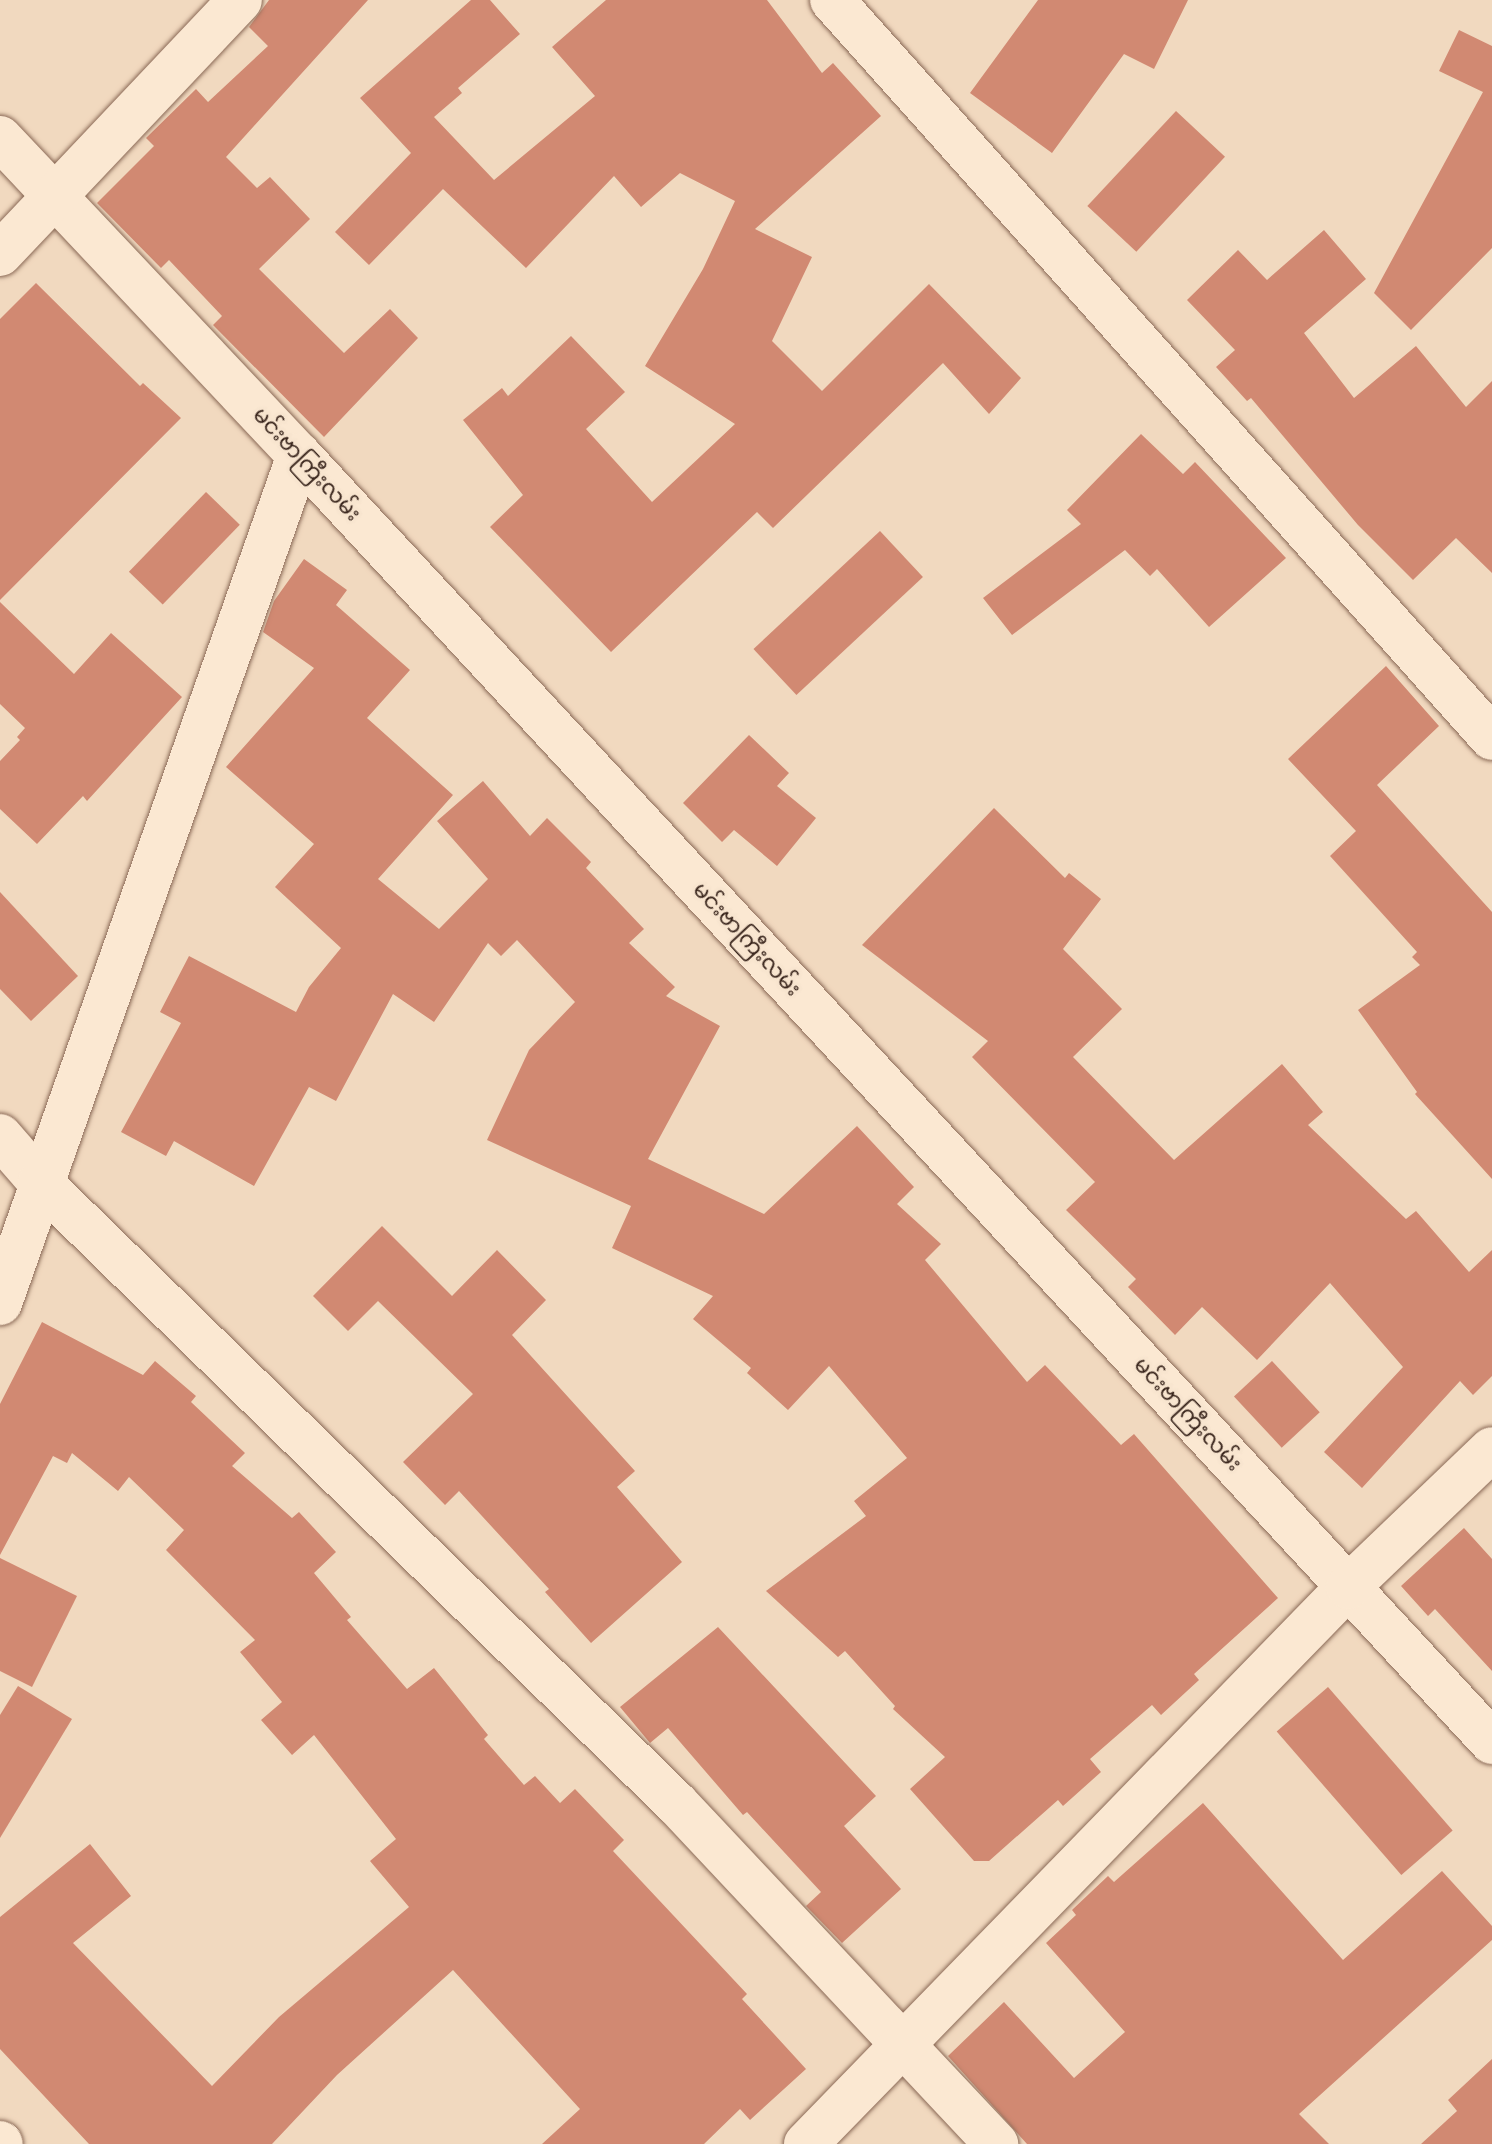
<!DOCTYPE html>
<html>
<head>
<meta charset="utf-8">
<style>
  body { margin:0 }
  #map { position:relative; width:1492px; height:2144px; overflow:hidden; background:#f1d9bf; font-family:Merriweather,"Noto Sans Myanmar",serif }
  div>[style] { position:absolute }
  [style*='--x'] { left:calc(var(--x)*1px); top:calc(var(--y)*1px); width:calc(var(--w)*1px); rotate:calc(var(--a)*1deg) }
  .building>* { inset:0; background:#d18972; transform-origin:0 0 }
  .roads { filter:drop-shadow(0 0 2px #8a6956) drop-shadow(0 0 2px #8a6956) }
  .street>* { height:44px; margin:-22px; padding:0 22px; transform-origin:22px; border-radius:22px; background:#fbe8d2 }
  span { translate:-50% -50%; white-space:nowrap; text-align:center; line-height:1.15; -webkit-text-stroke:7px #f8e5cf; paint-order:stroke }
  .street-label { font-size:22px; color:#39251c }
</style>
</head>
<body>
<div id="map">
  <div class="building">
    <div style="clip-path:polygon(269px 0,368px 0,226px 157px,257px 188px,270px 177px,310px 219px,259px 269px,344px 353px,390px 309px,418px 338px,324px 437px,213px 325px,222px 316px,169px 260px,161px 268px,97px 203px,154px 146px,146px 138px,196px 89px,208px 102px,268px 46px,249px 27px)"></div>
    <div style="clip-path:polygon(471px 0,490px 0,520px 34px,458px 88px,462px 93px,434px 117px,494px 180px,595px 96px,552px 47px,606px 0,767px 0,822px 73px,833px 63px,881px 116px,755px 229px,812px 257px,772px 341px,822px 391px,929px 284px,1021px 378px,989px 414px,943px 363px,773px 528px,757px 512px,611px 652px,490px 527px,523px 495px,463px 420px,502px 388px,508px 396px,571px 336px,625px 392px,586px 429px,652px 502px,735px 424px,645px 366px,703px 269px,735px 201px,680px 173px,641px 207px,614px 176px,526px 268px,443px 189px,369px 265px,335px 232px,411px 153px,360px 98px)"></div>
    <div style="clip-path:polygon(1038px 0,1188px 0,1154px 69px,1124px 54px,1052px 153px,970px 93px)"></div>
    <div style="clip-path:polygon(1459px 30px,1492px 46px,1492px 248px,1411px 330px,1374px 293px,1483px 92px,1439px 71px)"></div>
    <div style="left:1176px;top:111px;width:67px;height:130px;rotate:43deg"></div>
    <div style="clip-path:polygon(1324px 230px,1366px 279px,1304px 333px,1354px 398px,1416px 346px,1466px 407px,1492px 381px,1492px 573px,1456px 538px,1413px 580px,1358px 525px,1251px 398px,1247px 401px,1216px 367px,1235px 350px,1187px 300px,1238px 250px,1267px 280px)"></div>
    <div style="clip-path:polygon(36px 283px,140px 386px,143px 383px,181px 418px,0 600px,0 319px)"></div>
    <div style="clip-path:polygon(1141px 434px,1183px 474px,1195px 462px,1286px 558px,1209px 627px,1157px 569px,1150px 576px,1125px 550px,1012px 635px,983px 598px,1081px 524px,1067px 510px)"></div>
    <div style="left:206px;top:492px;width:47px;height:111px;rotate:44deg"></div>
    <div style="left:880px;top:531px;width:63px;height:173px;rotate:47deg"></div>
    <div style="clip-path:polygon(304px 559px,347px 590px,336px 605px,410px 670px,367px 718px,453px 795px,378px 879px,439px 929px,488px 879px,437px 821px,483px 781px,530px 836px,547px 818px,591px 862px,586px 868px,644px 929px,629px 943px,675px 987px,666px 996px,720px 1026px,648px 1159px,764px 1214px,857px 1126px,914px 1187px,897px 1204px,941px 1244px,925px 1260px,1027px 1382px,1045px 1365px,1121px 1445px,1134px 1434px,1278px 1598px,1194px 1674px,1199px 1680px,1161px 1715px,1152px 1705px,1090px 1759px,1101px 1772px,1063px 1806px,1058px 1800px,989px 1861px,974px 1861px,910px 1789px,945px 1757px,893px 1709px,895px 1706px,845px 1651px,838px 1657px,766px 1591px,866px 1516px,854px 1501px,907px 1458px,829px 1366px,788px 1410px,747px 1373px,751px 1368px,693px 1319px,713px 1296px,612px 1248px,631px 1206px,487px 1140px,529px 1050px,575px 1002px,517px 940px,501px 956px,488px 943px,434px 1022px,393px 994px,336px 1101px,309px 1087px,254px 1186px,174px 1141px,166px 1156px,121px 1132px,181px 1023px,160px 1012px,189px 956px,296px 1012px,309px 987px,341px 948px,275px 887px,314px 844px,226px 767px,314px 668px,263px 632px,274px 601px)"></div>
    <div style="clip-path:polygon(0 602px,74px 674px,111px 633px,182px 697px,87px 801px,83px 796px,37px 844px,0 809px,0 761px,20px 740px,17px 737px,25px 728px,0 704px)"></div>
    <div style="clip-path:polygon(1386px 666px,1439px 726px,1377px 785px,1492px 912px,1492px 1179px,1415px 1094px,1417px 1092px,1358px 1010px,1420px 965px,1412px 957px,1417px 952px,1330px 856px,1356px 831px,1288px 759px)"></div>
    <div style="clip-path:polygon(749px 735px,789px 773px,777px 786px,816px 818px,777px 866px,734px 830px,722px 842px,683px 803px)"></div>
    <div style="clip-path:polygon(994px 808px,1065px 878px,1069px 873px,1101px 899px,1063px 949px,1122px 1009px,1073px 1057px,1174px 1160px,1282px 1064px,1323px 1112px,1308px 1125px,1406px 1219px,1416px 1211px,1469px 1272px,1492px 1250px,1492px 1376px,1473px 1395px,1460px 1381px,1362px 1488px,1324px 1452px,1403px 1367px,1330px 1283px,1257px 1360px,1202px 1307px,1175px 1335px,1128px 1287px,1136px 1279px,1066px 1210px,1095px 1182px,972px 1057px,988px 1041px,862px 945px)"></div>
    <div style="clip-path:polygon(0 892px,78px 976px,31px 1021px,0 989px)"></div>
    <div style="clip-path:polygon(382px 1226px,452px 1296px,497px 1250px,546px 1300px,512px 1335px,635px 1471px,617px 1487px,682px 1562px,591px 1643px,545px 1592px,549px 1589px,459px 1491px,445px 1505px,403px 1462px,473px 1394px,378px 1301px,348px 1331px,313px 1296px)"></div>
    <div style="clip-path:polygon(42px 1322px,143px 1375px,155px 1361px,196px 1396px,191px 1402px,245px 1453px,232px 1466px,292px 1518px,299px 1512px,336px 1552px,314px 1573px,351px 1617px,347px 1620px,407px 1689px,434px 1668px,488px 1735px,484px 1739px,524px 1785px,535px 1776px,560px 1803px,575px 1789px,624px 1840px,613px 1851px,747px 1994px,742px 1999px,806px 2069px,750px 2120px,740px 2109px,704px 2144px,542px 2144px,580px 2109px,453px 1970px,337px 2075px,272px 2144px,89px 2144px,0 2049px,0 1917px,90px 1844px,131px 1896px,73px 1943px,212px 2086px,279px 2017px,409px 1907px,370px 1861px,396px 1839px,314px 1735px,292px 1755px,261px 1720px,282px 1702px,240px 1652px,255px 1640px,166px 1550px,184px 1530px,129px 1477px,118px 1491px,72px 1453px,67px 1463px,53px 1456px,0 1555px,0 1404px)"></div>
    <div style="left:1272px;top:1361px;width:70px;height:52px;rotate:47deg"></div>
    <div style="clip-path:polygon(1464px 1528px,1492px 1559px,1492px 1671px,1435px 1609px,1428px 1616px,1401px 1586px)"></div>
    <div style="clip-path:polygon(0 1558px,77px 1596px,32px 1687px,0 1671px)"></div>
    <div style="clip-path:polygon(718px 1627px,876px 1796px,844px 1826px,901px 1889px,842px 1943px,806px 1906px,821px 1892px,747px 1812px,743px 1815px,668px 1728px,650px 1743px,620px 1707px)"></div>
    <div style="clip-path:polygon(18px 1686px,72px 1719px,0 1838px,0 1715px)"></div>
    <div style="left:1328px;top:1687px;width:190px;height:68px;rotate:49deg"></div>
    <div style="clip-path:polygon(1203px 1803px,1343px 1960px,1442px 1871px,1492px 1926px,1492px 1940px,1299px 2114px,1329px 2144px,1027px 2144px,948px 2056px,1004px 2002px,1074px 2078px,1125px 2032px,1046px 1943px,1076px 1915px,1072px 1910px,1108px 1876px,1114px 1882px)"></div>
    <div style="clip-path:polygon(1492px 2059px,1492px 2144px,1421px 2144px,1457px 2111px,1448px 2100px)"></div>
  </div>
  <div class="roads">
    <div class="street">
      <div style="--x:832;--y:0;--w:990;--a:48.19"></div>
      <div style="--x:0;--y:138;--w:436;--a:46.7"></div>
      <div style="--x:299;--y:455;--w:1755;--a:47.17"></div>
      <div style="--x:0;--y:254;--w:349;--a:-46.6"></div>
      <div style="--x:0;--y:1136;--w:61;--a:49"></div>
      <div style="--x:40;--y:1182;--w:889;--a:44.32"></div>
      <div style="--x:676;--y:1803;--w:468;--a:46.8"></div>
      <div style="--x:0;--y:1303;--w:899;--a:-70.58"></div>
      <div style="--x:0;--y:2143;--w:1;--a:45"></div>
      <div style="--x:806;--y:2144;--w:777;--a:-45.78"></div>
      <div style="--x:1348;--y:1587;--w:199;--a:-43.8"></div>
    </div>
  </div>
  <div class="street-label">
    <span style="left:307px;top:464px;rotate:47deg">မင်းဗာကြီးလမ်း</span>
    <span style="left:747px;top:939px;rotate:47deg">မင်းဗာကြီးလမ်း</span>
    <span style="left:1188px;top:1414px;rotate:47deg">မင်းဗာကြီးလမ်း</span>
  </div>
</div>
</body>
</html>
